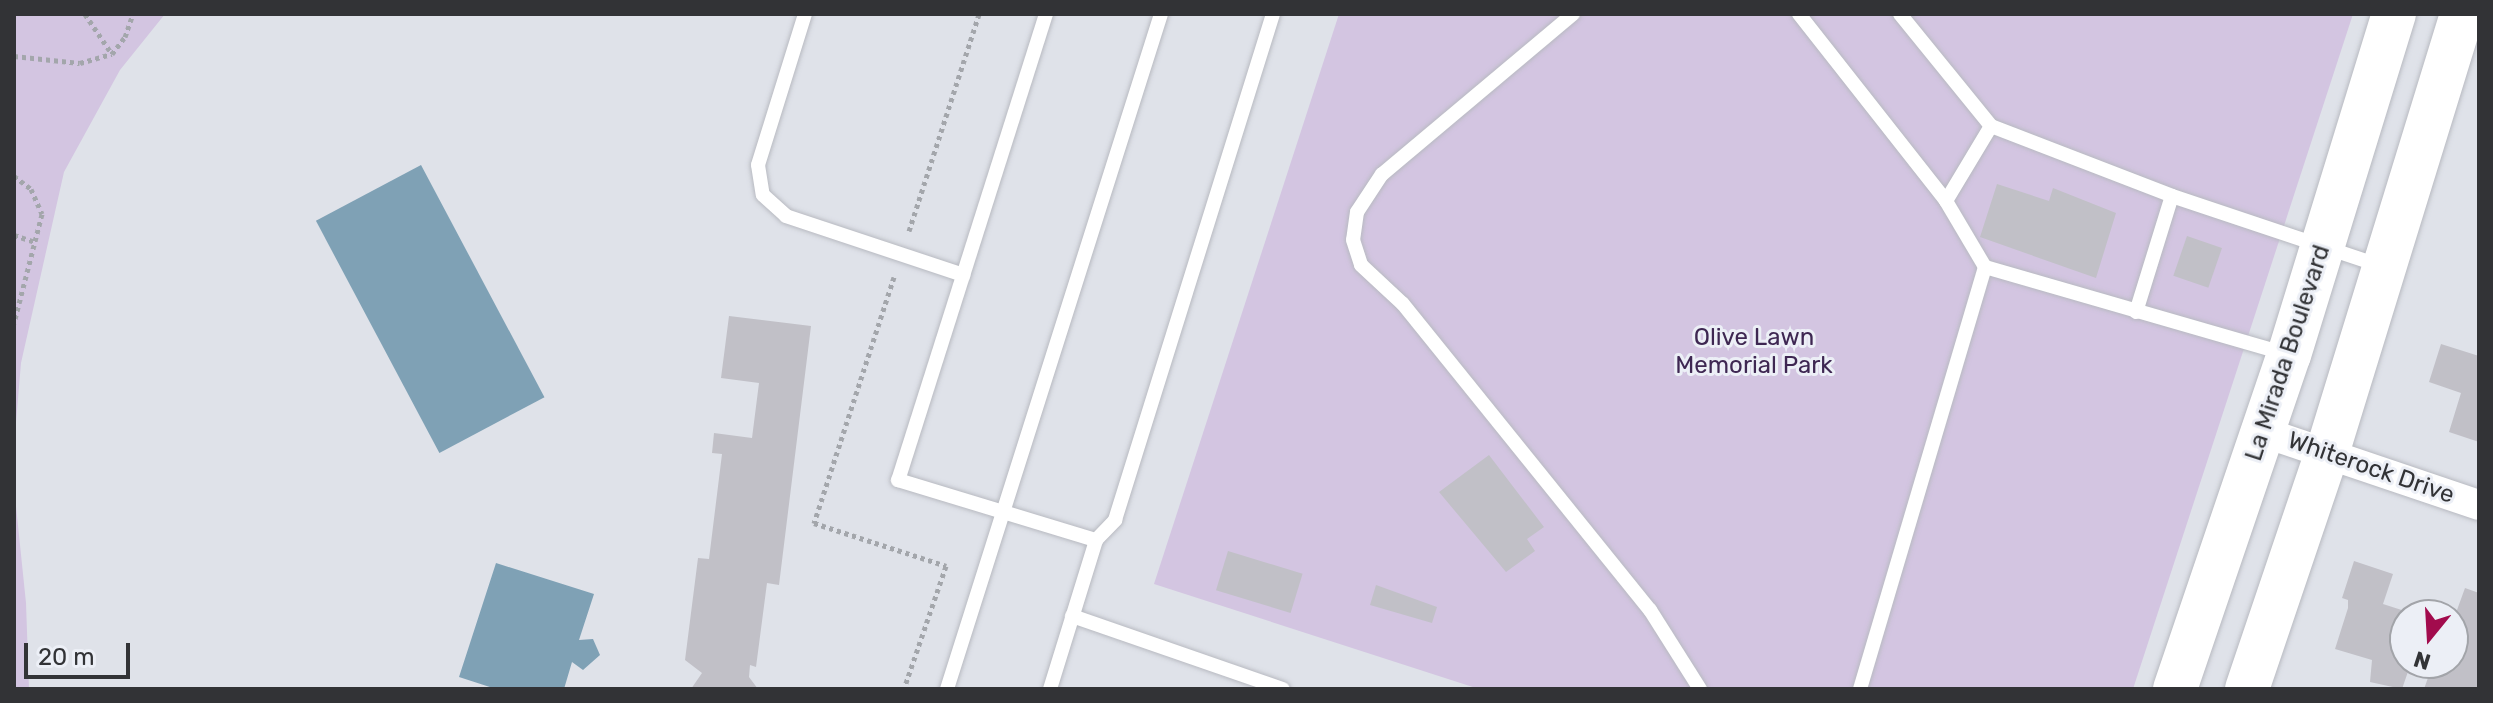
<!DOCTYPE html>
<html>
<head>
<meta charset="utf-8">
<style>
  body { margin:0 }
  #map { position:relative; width:2493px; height:703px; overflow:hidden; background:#dfe2e9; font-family:Rubik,sans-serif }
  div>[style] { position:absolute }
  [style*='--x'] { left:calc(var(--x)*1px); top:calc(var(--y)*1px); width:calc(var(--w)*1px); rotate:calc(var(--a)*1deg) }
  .green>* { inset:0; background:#d3c5e1 }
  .water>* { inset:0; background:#7fa1b5; transform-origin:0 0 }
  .building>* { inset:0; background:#c1c0c7; transform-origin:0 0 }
  .path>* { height:5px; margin-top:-2.5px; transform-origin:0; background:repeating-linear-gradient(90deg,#a3a6ab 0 4px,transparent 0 8px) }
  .roads { filter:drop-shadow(0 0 2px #b8bac1) drop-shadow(0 0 2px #b8bac1) }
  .service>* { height:14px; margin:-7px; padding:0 7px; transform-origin:7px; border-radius:7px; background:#fff }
  .minor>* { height:30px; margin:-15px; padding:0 15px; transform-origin:15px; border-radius:15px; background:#fff }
  .primary>* { height:44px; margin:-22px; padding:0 22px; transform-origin:22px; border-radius:22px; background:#fff }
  span { translate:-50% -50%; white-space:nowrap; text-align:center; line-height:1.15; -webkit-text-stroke:6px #eceff6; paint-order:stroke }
  .park-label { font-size:24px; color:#3e2752 }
  .street-label { font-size:24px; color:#323336 }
  .frame { position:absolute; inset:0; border:16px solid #323336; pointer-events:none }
  .north { position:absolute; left:2389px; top:599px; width:80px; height:80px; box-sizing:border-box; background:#eceff6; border:2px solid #a2a4a9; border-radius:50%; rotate:198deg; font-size:22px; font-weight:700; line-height:32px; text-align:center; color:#323336 }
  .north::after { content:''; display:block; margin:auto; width:28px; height:36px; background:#a20b4d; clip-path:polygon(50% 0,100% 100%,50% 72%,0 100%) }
  .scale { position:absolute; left:24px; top:643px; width:106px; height:36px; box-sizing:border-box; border:4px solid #323336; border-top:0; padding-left:10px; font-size:24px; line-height:28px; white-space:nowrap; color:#323336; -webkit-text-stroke:6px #eceff6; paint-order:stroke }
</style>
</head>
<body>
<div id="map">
  <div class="green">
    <div style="clip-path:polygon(14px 14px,165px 14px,120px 70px,64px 172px,21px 363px,14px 446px)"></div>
    <div style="clip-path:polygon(1339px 14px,2353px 14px,2133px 689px,1479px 689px,1154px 584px)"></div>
    <div style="clip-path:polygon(14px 487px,26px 603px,29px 689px,14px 689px)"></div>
  </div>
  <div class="water">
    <div style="left:421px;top:165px;width:263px;height:119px;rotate:62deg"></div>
    <div style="clip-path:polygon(496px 563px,594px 594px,579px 640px,593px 639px,600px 655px,583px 670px,572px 662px,564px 689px,496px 689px,459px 677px)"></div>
  </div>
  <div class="building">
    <div style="clip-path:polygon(1997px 184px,2049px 201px,2053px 188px,2116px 213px,2096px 278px,1980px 237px)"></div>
    <div style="left:2187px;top:236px;width:37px;height:42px;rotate:19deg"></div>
    <div style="clip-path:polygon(729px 316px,811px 326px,779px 585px,767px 583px,756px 667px,750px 665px,749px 677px,758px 689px,691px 689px,702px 673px,685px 660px,698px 558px,709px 559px,722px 454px,712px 453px,714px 433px,752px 438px,759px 383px,721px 378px)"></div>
    <div style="clip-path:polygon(2441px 344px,2479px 356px,2479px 442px,2449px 432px,2461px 393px,2429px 382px)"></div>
    <div style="clip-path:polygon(1489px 455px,1544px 527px,1527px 539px,1535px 551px,1506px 572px,1439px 492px)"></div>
    <div style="left:1228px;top:551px;width:78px;height:41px;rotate:17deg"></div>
    <div style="clip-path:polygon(2354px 561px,2393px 574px,2383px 604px,2414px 614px,2405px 615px,2405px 663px,2411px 663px,2402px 689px,2370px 682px,2372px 660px,2335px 649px,2348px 608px,2348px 600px,2342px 598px)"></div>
    <div style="clip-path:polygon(1376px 585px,1437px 607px,1432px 623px,1370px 605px)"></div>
    <div style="clip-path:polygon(2465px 588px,2479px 593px,2479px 689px,2424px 689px,2429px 675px,2438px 678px,2443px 663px,2453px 663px,2453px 621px)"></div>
  </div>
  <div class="path">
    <div style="--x:85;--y:14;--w:48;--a:56"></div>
    <div style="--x:14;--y:56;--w:66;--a:6.1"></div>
    <div style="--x:80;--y:63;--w:33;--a:-16"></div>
    <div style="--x:112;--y:54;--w:21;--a:-53"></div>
    <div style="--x:125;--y:37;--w:24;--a:-71"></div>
    <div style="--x:14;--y:176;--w:21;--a:37"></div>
    <div style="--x:31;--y:189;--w:27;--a:66"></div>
    <div style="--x:42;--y:214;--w:113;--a:104.4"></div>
    <div style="--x:909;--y:231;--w:228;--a:-72.1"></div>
    <div style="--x:14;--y:235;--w:22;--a:18"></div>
    <div style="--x:894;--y:277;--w:259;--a:108"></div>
    <div style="--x:814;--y:523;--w:139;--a:18"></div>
    <div style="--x:946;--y:566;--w:130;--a:108.9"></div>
  </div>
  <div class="roads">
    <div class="service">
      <div style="--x:805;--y:14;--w:158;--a:107.3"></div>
      <div style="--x:758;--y:165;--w:30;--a:81"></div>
      <div style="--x:763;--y:195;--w:31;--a:42"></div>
      <div style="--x:786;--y:216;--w:187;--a:18.4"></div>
      <div style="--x:1046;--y:14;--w:489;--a:107.6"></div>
      <div style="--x:898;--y:480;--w:207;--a:16.9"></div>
      <div style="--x:1573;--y:14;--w:249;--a:140"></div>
      <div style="--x:1382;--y:174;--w:45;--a:123.3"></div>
      <div style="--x:1357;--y:212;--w:28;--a:98"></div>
      <div style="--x:1353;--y:240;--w:26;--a:72"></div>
      <div style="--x:1361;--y:265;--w:57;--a:42.9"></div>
      <div style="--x:1403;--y:304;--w:393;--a:51.1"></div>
      <div style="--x:1650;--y:610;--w:93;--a:57.7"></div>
      <div style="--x:1799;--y:14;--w:238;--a:51.8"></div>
      <div style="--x:1946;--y:201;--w:77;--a:59.4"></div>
      <div style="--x:1985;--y:267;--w:313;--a:16.1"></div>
      <div style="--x:1900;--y:14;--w:144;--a:50.9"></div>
      <div style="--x:1991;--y:126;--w:194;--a:21.1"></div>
      <div style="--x:2172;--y:196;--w:217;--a:18.5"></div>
      <div style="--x:1946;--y:201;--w:87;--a:-59"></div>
      <div style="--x:2136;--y:312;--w:121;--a:-72.8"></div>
      <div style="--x:1072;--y:616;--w:223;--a:19.1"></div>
      <div style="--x:947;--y:689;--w:708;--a:-72.41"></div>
      <div style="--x:1050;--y:689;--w:156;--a:-72.8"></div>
      <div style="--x:1096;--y:540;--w:28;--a:-46"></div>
      <div style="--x:1115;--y:520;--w:530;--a:-72.66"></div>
      <div style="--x:1860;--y:689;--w:440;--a:-73.5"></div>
    </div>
    <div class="minor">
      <div style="--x:2263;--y:432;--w:228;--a:18.7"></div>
    </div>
    <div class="primary">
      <div style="--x:2175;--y:689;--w:353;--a:-71.2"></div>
      <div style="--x:2289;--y:355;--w:357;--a:-72.9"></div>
      <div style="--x:2247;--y:689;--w:252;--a:-71.3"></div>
      <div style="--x:2328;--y:450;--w:456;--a:-72.9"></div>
    </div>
  </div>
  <div class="park-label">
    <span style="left:1754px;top:352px">Olive Lawn<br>Memorial Park</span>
  </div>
  <div class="street-label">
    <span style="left:2288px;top:353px;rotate:-72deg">La Mirada Boulevard</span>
    <span style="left:2371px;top:468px;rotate:19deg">Whiterock Drive</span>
  </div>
  <div class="frame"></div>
  <div class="north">N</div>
  <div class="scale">20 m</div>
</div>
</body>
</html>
